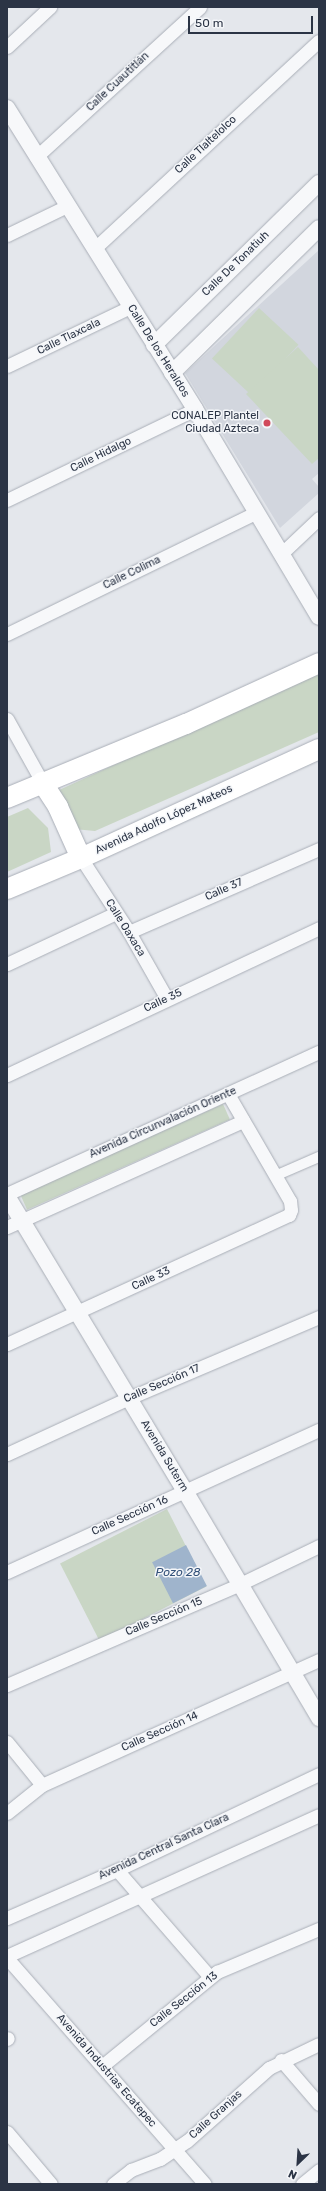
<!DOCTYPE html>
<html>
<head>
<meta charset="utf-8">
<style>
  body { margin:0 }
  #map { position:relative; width:326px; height:2191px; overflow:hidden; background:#e4e7ec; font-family:Rubik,sans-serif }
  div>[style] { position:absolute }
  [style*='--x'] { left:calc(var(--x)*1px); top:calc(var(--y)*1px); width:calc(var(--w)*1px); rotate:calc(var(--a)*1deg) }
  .built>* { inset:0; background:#d2d6de }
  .green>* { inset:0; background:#c9d6c5; transform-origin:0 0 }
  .water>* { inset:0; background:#9fb4cc; transform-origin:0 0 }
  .roads { filter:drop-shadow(0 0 1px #a9aeb7) drop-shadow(0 0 1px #a9aeb7) }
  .pedestrian>* { height:10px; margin:-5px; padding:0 5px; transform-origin:5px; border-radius:5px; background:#f7f8fa }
  .minor>* { height:13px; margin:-6.5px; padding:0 6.5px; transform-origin:6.5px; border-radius:6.5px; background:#f7f8fa }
  .tertiary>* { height:16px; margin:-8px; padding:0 8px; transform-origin:8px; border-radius:8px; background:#f7f8fa }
  .primary>* { height:20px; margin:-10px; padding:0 10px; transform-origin:10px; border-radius:10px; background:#fff }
  .dots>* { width:11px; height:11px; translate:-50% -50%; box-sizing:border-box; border:2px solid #f4f6f9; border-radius:50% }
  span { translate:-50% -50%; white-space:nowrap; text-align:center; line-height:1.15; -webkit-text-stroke:3px #f4f6f9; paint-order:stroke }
  .street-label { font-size:11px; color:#2b3445 }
  .poi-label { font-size:11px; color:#2b3445 }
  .right { translate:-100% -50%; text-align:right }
  .water-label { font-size:12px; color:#34527a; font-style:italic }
  .frame { position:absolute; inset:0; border:8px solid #2b3445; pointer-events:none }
  .north { position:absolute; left:278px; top:2143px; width:40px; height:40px; -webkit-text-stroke:3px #f4f6f9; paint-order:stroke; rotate:205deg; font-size:11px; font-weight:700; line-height:16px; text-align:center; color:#2b3445 }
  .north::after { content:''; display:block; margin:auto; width:14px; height:18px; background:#2b3445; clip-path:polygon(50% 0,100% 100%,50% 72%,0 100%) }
  .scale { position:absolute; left:188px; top:16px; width:125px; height:18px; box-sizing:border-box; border:2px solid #2b3445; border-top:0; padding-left:5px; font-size:12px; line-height:14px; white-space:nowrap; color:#2b3445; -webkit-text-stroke:3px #f4f6f9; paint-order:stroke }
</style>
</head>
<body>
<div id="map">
  <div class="built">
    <div style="clip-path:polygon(319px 250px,319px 473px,312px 479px,319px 487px,319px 493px,280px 528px,185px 373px)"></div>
  </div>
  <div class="green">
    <div style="left:259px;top:308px;width:54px;height:69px;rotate:43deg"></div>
    <div style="clip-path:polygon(298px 347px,319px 370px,319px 458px,312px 464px,246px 394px)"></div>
    <div style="clip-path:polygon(319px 671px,319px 732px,95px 831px,63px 828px,57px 791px)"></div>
    <div style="clip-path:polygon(28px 808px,48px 828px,51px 852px,7px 872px,7px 817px)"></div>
    <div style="left:223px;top:1104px;width:17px;height:222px;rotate:66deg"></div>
    <div style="left:167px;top:1509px;width:87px;height:120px;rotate:63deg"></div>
  </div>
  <div class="water">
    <div style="left:186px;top:1545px;width:46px;height:38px;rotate:63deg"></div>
  </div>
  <div class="roads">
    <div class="pedestrian">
      <div style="--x:275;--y:1176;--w:48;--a:-23.4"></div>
    </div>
    <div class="minor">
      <div style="--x:7;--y:47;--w:59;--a:-42.9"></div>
      <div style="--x:36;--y:157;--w:222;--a:-42.4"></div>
      <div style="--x:7;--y:235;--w:67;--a:-25.8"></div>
      <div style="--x:94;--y:249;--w:306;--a:-42.8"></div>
      <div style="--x:7;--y:366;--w:136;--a:-25.6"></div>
      <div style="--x:7;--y:500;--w:209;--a:-25.8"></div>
      <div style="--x:282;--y:553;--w:51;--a:-43.4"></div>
      <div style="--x:7;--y:634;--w:278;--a:-26"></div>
      <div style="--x:7;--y:719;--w:72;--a:60.9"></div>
      <div style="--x:81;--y:858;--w:88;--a:57"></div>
      <div style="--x:129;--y:932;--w:77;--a:60.4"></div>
      <div style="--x:129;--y:932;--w:207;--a:-23.6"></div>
      <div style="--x:7;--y:964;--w:120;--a:-25.1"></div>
      <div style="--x:7;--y:1075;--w:345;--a:-25.2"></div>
      <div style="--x:7;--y:1194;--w:343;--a:-24.5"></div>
      <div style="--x:7;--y:1227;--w:259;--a:-24.2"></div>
      <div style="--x:7;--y:1344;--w:310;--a:-24.6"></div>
      <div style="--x:289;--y:1215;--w:5;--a:-68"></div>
      <div style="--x:291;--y:1210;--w:9;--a:-96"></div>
      <div style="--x:290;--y:1201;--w:124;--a:-120.1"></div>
      <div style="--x:7;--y:1454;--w:134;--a:-24.7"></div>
      <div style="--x:129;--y:1398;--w:207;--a:-23.1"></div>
      <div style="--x:7;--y:1572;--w:343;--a:-24.5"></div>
      <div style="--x:7;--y:1685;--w:254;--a:-23.4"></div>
      <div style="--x:240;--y:1584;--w:88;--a:-25.7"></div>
      <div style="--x:7;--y:1742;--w:55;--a:50.9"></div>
      <div style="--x:7;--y:1813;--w:45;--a:-38.7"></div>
      <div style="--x:42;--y:1785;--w:304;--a:-24.3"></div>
      <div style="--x:117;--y:1870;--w:142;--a:49"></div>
      <div style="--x:7;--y:1918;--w:120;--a:-23.6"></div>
      <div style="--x:117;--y:1870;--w:224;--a:-25.4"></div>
      <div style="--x:7;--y:1956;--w:342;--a:-24.3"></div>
      <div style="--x:7;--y:1958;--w:300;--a:48.8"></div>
      <div style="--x:7;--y:2039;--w:1;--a:-45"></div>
      <div style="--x:281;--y:2060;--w:58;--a:49.2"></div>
      <div style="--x:102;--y:2066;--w:149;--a:-39.3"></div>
      <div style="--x:217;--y:1972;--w:111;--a:-22.9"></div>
      <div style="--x:7;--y:2132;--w:68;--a:49.8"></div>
      <div style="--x:113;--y:2184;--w:23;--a:-38"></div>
      <div style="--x:131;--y:2170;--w:31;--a:-21"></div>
      <div style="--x:160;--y:2159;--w:32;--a:-34"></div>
      <div style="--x:187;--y:2141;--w:110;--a:-41.7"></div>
      <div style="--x:269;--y:2068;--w:55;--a:-25.6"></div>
      <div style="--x:302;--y:2184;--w:22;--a:-39"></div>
    </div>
    <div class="tertiary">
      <div style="--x:7;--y:108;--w:355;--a:58"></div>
      <div style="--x:195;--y:409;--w:242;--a:59.2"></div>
      <div style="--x:154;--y:345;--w:231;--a:-44.5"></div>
      <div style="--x:172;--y:373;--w:206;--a:-44.6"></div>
      <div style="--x:7;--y:1196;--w:345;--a:58.9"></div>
      <div style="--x:185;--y:1491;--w:264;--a:59.4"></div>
    </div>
    <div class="primary">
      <div style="--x:42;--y:782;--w:30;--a:57"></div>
      <div style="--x:58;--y:807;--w:56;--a:65.7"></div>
      <div style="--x:7;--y:798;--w:194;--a:-22.5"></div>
      <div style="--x:186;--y:724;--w:146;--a:-24.6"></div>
      <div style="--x:7;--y:889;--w:80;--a:-22.7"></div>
      <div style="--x:81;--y:858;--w:262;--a:-24.6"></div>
    </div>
  </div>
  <div class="dots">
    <div style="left:267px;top:423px;background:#d1495b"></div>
  </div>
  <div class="street-label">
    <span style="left:118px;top:82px;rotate:-43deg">Calle Cuautitlán</span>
    <span style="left:206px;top:145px;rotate:-43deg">Calle Tlaltelolco</span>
    <span style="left:236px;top:264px;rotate:-44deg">Calle De Tonatiuh</span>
    <span style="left:69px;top:337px;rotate:-26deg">Calle Tlaxcala</span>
    <span style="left:158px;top:351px;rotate:58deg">Calle De los Heraldos</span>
    <span style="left:101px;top:455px;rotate:-26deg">Calle Hidalgo</span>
    <span style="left:132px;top:573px;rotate:-26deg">Calle Colima</span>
    <span style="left:164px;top:820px;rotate:-25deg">Avenida Adolfo López Mateos</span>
    <span style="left:224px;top:890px;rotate:-24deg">Calle 37</span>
    <span style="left:125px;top:928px;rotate:58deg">Calle Oaxaca</span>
    <span style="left:163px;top:1001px;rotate:-25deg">Calle 35</span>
    <span style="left:163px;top:1123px;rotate:-24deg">Avenida Circunvalación Oriente</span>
    <span style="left:151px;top:1279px;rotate:-25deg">Calle 33</span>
    <span style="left:162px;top:1384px;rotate:-23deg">Calle Sección 17</span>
    <span style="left:164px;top:1456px;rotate:59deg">Avenida Suterm</span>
    <span style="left:130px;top:1516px;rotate:-24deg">Calle Sección 16</span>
    <span style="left:164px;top:1617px;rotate:-23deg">Calle Sección 15</span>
    <span style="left:160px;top:1732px;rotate:-24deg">Calle Sección 14</span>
    <span style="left:164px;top:1847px;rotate:-25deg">Avenida Central Santa Clara</span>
    <span style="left:184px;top:2000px;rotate:-38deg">Calle Sección 13</span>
    <span style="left:106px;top:2071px;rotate:49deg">Avenida Industrias Ecatepec</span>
    <span style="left:216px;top:2115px;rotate:-42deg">Calle Granjas</span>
  </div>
  <div class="poi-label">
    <span class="right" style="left:259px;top:423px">CONALEP Plantel<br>Ciudad Azteca</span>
  </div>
  <div class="water-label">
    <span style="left:178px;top:1573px">Pozo 28</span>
  </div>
  <div class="frame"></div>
  <div class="north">N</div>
  <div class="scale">50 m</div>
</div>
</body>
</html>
